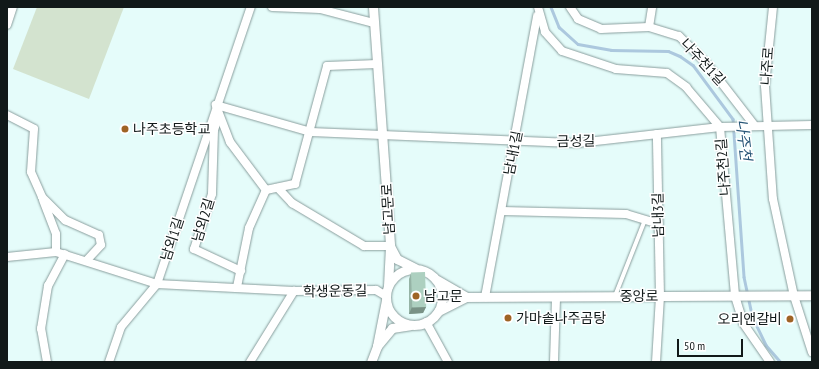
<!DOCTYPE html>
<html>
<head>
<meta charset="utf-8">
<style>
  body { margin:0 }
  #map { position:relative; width:819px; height:369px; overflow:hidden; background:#e5fcfa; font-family:"PT Sans Narrow","Noto Sans KR",sans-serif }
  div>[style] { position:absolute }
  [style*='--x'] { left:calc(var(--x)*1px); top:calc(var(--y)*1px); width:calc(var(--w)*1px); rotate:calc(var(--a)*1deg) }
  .green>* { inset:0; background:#d3e3cf }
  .stream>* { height:2.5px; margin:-1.25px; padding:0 1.25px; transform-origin:1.25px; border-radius:1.25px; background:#acc8de }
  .roads { filter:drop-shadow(0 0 1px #899e9d) drop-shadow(0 0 1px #899e9d) }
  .service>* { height:4px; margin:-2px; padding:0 2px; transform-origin:2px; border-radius:2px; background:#fff }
  .minor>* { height:8px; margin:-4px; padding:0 4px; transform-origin:4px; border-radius:4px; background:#fff }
  .tertiary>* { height:9px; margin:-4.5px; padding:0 4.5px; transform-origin:4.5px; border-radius:4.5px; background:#fff }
  .tertiary>.ring { margin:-4.5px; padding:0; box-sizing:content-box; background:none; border:9px solid #fff; border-radius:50% }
  .wall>* { inset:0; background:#95b3a5 }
  .shaded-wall>* { inset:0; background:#799286 }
  .building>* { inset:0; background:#add0c0; transform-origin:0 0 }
  .dots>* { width:11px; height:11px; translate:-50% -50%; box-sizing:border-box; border:2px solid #fff; border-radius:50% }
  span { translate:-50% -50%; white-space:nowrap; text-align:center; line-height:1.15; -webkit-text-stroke:3px #fff; paint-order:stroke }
  .street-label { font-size:14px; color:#111919 }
  .poi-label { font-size:14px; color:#111919 }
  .left { translate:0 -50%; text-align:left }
  .right { translate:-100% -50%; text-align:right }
  .water-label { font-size:15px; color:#285677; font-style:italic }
  .frame { position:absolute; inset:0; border:8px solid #111919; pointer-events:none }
  .scale { position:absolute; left:677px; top:339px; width:66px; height:18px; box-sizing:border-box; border:2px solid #111919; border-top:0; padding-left:5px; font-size:12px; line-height:14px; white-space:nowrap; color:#111919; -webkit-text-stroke:3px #fff; paint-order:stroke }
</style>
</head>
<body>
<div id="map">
  <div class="green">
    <div style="clip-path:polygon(37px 7px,124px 7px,89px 99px,13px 69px)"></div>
  </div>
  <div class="stream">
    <div style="--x:551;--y:7;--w:22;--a:68"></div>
    <div style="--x:559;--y:27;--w:25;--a:42"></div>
    <div style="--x:578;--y:44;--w:34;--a:10"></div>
    <div style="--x:611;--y:50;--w:57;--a:1"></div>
    <div style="--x:668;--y:51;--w:13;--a:23"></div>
    <div style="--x:680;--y:56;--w:16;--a:35"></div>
    <div style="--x:693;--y:65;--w:67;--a:53.5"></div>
    <div style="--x:733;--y:119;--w:158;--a:86"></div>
    <div style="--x:744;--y:277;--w:40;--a:78"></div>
    <div style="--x:752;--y:316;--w:32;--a:64"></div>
    <div style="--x:766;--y:345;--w:23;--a:49"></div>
  </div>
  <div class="roads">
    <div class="service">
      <div style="--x:615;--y:296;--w:82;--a:-68.5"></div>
    </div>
    <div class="minor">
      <div style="--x:272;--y:7;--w:48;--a:2.4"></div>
      <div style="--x:320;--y:9;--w:56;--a:14.5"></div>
      <div style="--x:538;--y:7;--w:26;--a:74"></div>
      <div style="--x:545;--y:32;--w:25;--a:48"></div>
      <div style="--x:562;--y:51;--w:57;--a:18.4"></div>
      <div style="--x:616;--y:69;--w:51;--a:4.5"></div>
      <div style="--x:667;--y:73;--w:24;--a:36"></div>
      <div style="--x:686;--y:87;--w:52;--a:49.6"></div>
      <div style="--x:720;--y:127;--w:170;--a:84.9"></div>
      <div style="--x:735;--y:296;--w:28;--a:73"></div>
      <div style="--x:743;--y:323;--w:47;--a:55.3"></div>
      <div style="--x:570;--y:7;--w:14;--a:56"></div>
      <div style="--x:578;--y:19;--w:25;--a:23"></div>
      <div style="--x:601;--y:29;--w:48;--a:-2.4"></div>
      <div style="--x:649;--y:27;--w:31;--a:17"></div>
      <div style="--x:679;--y:36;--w:40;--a:45"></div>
      <div style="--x:707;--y:64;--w:78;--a:52.3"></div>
      <div style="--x:773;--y:7;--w:79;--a:95.8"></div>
      <div style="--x:765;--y:86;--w:113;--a:86"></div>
      <div style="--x:773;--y:199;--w:99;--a:77.8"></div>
      <div style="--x:794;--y:296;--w:59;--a:72.2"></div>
      <div style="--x:7;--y:25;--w:19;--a:-72"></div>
      <div style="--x:649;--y:27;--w:20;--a:-81"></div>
      <div style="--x:7;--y:115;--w:30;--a:27"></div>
      <div style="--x:34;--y:129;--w:43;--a:94"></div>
      <div style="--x:31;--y:172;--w:27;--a:66"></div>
      <div style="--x:42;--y:197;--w:33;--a:45"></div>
      <div style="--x:65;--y:220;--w:37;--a:24"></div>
      <div style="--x:99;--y:235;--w:10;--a:79"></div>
      <div style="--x:101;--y:245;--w:21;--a:133"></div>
      <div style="--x:219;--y:116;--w:15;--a:110"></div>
      <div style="--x:214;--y:130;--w:64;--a:91.8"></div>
      <div style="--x:212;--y:194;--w:58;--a:108.1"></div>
      <div style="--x:194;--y:249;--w:52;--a:25.1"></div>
      <div style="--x:278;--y:188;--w:21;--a:47"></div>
      <div style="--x:292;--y:203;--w:84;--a:30.8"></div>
      <div style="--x:364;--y:246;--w:26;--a:0"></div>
      <div style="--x:266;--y:190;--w:60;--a:-126.9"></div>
      <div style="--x:230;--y:142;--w:40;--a:-111"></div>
      <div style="--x:216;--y:105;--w:99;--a:15.9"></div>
      <div style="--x:311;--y:132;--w:267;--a:2.4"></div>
      <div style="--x:578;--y:143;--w:143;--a:-6.4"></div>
      <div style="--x:720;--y:127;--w:92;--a:-1.2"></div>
      <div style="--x:266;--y:190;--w:30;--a:-12"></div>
      <div style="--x:295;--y:184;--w:122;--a:-74.8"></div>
      <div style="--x:327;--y:66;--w:50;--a:-2.3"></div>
      <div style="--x:43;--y:200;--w:36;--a:69"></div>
      <div style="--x:56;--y:234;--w:18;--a:90"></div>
      <div style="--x:502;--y:211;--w:124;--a:1.4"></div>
      <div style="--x:626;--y:214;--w:34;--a:17"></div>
      <div style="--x:7;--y:257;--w:49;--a:-5.8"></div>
      <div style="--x:56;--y:252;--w:106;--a:17.6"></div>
      <div style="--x:157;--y:284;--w:137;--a:2.9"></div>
      <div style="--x:237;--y:287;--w:60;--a:-78.5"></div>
      <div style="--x:249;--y:228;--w:42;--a:-65.9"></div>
      <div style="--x:485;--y:297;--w:286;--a:-79.5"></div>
      <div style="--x:426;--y:322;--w:46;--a:61.2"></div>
      <div style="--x:47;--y:362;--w:34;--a:-100"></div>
      <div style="--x:41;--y:329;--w:44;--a:-80.8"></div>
      <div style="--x:48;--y:286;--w:36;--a:-62"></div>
      <div style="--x:109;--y:362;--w:37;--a:-71"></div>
      <div style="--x:121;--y:327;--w:56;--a:-50.1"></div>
      <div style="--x:157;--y:284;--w:293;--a:-71.3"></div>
      <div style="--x:250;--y:362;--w:84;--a:-58.2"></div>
      <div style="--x:294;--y:291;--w:82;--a:-0.7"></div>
      <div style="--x:376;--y:290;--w:12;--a:31"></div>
      <div style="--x:554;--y:362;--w:65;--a:-88.2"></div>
      <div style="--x:656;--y:362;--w:65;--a:-86.5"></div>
      <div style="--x:660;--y:297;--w:163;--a:-91.1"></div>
    </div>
    <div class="tertiary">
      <div style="--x:373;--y:7;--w:240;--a:85.9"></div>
      <div class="ring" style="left:386px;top:269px;width:47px;height:47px"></div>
      <div style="--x:437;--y:280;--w:34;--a:30"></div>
      <div style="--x:466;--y:297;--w:31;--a:153"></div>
      <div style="--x:388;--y:286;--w:40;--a:-87.1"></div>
      <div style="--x:390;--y:246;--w:15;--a:62"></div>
      <div style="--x:397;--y:259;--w:20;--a:27"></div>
      <div style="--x:466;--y:297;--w:346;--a:-0.3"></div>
      <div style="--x:386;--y:300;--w:47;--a:101.1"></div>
      <div style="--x:377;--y:346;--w:23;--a:-50"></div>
      <div style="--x:392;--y:328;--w:18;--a:-9"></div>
      <div style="--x:371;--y:362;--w:17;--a:-69"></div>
    </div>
  </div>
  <div class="wall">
    <div style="clip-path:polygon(411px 273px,426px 307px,423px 313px,409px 314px,409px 279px)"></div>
  </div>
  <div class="shaded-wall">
    <div style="clip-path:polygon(412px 307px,426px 307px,423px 313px,409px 314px)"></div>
  </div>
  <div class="building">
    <div style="left:425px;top:272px;width:35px;height:14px;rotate:88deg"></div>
  </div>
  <div class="dots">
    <div style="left:125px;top:129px;background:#9f6325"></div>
    <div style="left:416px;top:296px;background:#9f6325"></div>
    <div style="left:508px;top:318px;background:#9f6325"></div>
    <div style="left:790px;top:319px;background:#9f6325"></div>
  </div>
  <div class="street-label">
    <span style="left:703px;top:62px;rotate:47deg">나주천1길</span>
    <span style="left:767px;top:66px;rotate:-86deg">나주로</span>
    <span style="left:576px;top:141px;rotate:-1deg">금성길</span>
    <span style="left:513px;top:153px;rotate:-79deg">남내1길</span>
    <span style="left:723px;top:167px;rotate:-94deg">나주천2길</span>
    <span style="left:388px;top:209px;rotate:-93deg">남고문로</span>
    <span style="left:658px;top:215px;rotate:-91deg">남내3길</span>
    <span style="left:203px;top:220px;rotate:-73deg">남외2길</span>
    <span style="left:172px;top:239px;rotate:-72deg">남외1길</span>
    <span style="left:335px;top:291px;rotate:-1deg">학생운동길</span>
    <span style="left:639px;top:296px">중앙로</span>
  </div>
  <div class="poi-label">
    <span class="left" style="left:133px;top:129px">나주초등학교</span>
    <span class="left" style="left:424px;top:296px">남고문</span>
    <span class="left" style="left:516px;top:318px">가마솥나주곰탕</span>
    <span class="right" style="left:782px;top:319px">오리앤갈비</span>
  </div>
  <div class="water-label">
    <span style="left:744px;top:140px;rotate:83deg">나주천</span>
  </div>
  <div class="frame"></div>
  <div class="scale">50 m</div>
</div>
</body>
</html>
